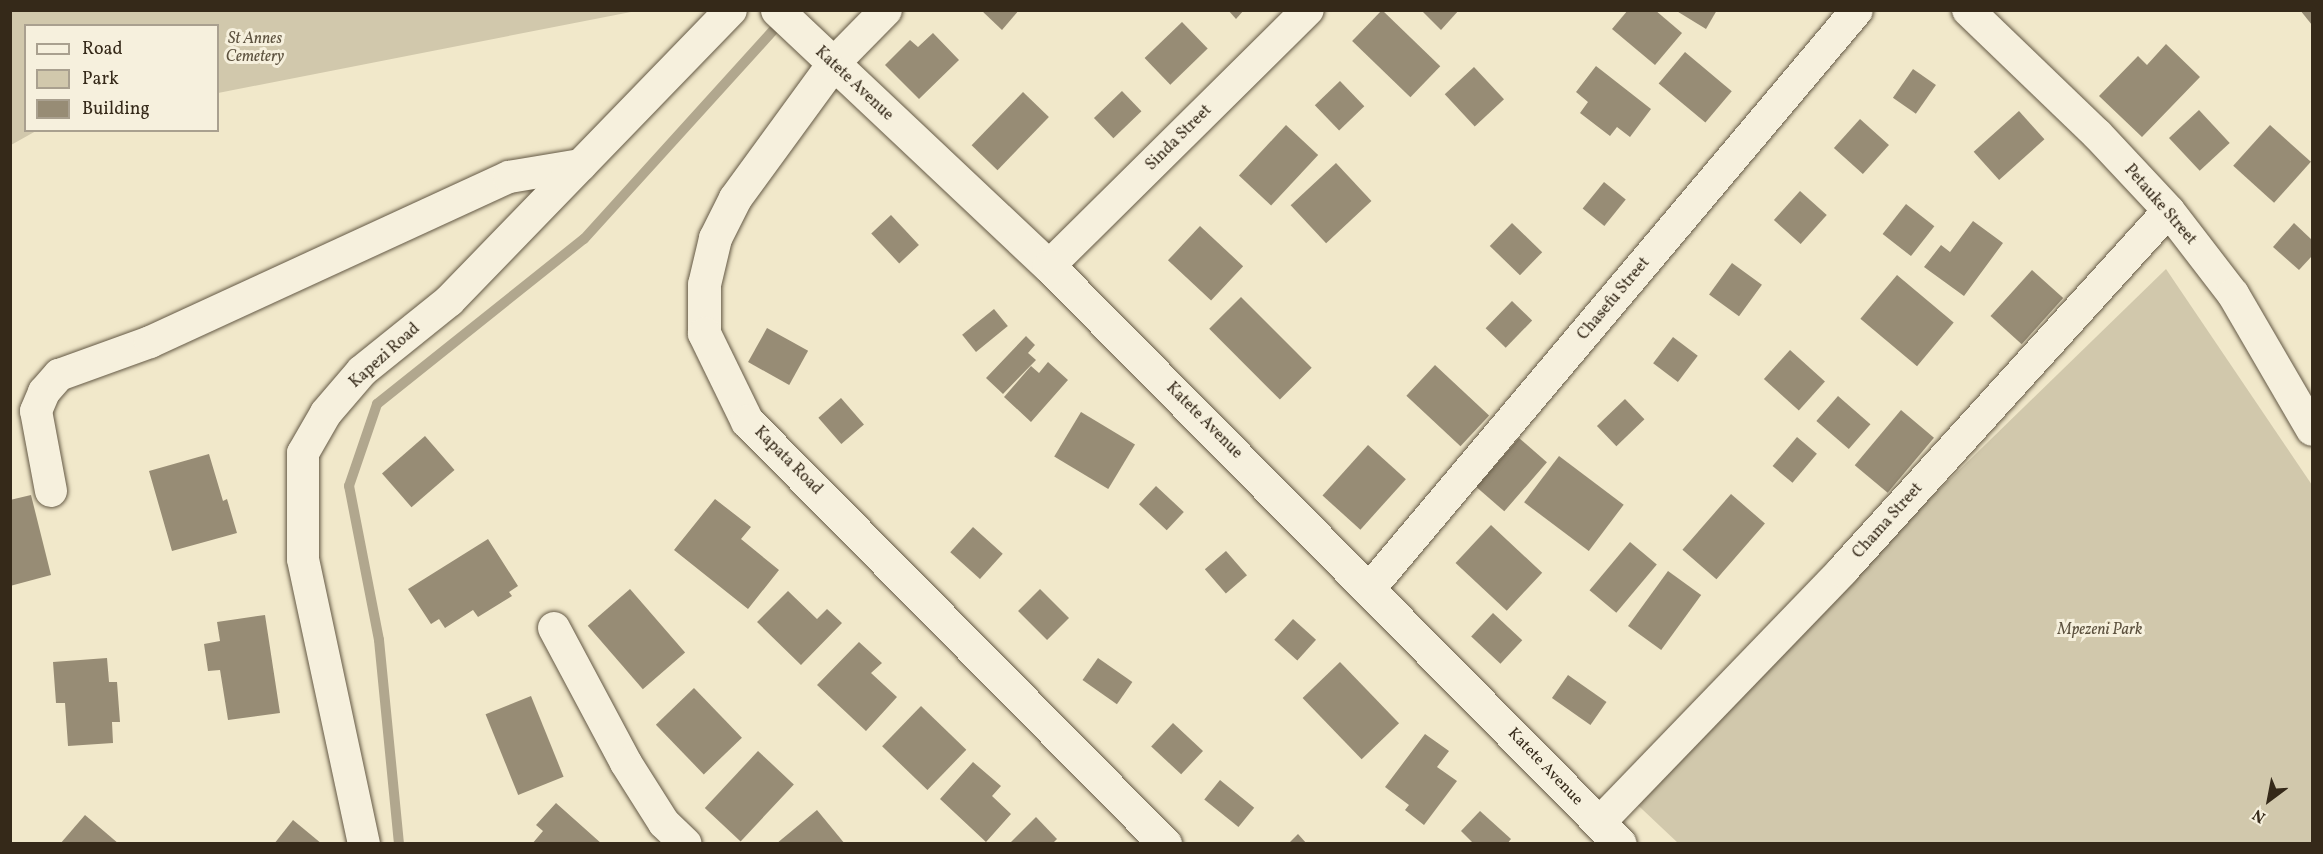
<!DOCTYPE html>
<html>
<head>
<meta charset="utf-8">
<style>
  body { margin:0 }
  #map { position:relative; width:2323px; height:854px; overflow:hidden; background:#f1e8ca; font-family:Vollkorn,serif }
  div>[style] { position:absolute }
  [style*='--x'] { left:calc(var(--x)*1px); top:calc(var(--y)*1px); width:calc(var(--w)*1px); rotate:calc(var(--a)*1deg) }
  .green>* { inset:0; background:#d1c8ac }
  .stream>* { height:10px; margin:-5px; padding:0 5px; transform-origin:5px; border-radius:5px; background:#b1a78e }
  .building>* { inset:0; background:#978c75; transform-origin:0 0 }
  .roads { filter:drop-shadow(0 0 2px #645945) drop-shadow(0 0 2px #645945) }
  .minor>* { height:32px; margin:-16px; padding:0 16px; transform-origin:16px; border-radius:16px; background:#f6f0dd }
  .tertiary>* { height:33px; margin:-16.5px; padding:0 16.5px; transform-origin:16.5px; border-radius:16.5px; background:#f6f0dd }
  span { translate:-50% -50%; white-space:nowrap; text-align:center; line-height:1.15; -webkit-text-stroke:6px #f6f0dd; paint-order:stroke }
  .park-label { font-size:16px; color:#5c513e; font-style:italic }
  .street-label { font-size:16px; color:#352919 }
  .frame { position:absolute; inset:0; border:12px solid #352919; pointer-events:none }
  .legend { position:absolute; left:24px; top:24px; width:195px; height:108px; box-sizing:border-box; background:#f6f0dd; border:2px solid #a9a08f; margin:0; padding:8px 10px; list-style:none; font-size:18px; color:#352919 }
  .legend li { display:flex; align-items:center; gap:12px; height:30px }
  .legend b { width:30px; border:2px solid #a9a08f }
  .north { position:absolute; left:2239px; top:770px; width:60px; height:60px; -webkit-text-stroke:4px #f6f0dd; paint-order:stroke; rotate:212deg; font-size:16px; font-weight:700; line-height:24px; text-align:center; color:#352919 }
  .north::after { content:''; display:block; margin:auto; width:21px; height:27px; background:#352919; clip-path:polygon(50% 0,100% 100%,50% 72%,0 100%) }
</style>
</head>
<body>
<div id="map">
  <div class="green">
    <div style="clip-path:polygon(11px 10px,636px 10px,636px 11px,218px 93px,218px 26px,26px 26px,26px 130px,36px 131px,11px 145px)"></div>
    <div style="clip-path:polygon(2166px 269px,2312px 485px,2312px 843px,1678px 843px,1626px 794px)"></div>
  </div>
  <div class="stream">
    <div style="--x:399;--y:844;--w:205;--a:-95.6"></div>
    <div style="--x:379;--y:640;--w:157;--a:-101"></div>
    <div style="--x:349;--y:486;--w:87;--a:-71.1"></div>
    <div style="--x:377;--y:404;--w:265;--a:-38.6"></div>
    <div style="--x:584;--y:239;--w:294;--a:-47.8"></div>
  </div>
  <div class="building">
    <div style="clip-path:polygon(981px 10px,1019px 10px,1002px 30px)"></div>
    <div style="clip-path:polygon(1228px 10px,1244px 10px,1236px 19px)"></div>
    <div style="left:1382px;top:10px;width:81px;height:43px;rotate:44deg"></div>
    <div style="clip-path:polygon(1421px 10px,1459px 10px,1441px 30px)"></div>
    <div style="clip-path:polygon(1628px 10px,1655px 10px,1682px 33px,1655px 65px,1612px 29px)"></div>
    <div style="clip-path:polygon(1675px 10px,1717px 10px,1706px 29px)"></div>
    <div style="clip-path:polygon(2300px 10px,2312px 10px,2312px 25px)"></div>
    <div style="left:1182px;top:22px;width:37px;height:52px;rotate:46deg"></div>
    <div style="clip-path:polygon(933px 33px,959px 60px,919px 99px,885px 65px,910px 40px,918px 47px)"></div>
    <div style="clip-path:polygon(2166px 44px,2200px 77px,2142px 137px,2099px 96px,2138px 56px,2147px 65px)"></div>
    <div style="left:1685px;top:52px;width:61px;height:41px;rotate:40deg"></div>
    <div style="clip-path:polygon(1596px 66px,1651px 109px,1630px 137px,1617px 127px,1610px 136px,1580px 113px,1588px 102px,1576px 92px)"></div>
    <div style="left:1474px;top:67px;width:44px;height:40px;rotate:47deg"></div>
    <div style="left:1913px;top:69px;width:28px;height:35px;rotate:35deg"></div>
    <div style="left:1340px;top:81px;width:35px;height:35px;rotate:46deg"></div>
    <div style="left:1122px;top:91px;width:28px;height:39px;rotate:46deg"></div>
    <div style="left:1023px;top:92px;width:36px;height:74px;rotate:44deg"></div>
    <div style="left:2199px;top:110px;width:45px;height:41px;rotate:47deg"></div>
    <div style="left:2019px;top:111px;width:38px;height:61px;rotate:48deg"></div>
    <div style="left:1860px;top:119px;width:39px;height:39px;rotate:42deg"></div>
    <div style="left:1286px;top:125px;width:44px;height:69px;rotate:43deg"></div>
    <div style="left:2270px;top:125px;width:55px;height:55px;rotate:42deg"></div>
    <div style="left:1336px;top:163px;width:52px;height:62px;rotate:47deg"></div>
    <div style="left:1604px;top:182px;width:28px;height:34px;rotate:39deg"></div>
    <div style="left:1800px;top:191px;width:36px;height:39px;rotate:42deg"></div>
    <div style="left:1906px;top:204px;width:36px;height:38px;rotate:38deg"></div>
    <div style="left:891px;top:215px;width:41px;height:27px;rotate:47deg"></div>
    <div style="clip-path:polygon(1973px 221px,2003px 243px,1964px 296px,1924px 267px,1941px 245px,1950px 252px)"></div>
    <div style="left:1512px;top:223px;width:42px;height:32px;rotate:44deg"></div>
    <div style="clip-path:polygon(2294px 223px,2312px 240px,2312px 256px,2299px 270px,2273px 247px)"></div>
    <div style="left:1200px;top:226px;width:59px;height:47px;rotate:43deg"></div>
    <div style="left:1732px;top:263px;width:37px;height:39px;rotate:36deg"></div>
    <div style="left:2032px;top:270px;width:42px;height:62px;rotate:42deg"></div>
    <div style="left:1897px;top:275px;width:74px;height:57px;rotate:40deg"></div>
    <div style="left:1241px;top:297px;width:100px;height:45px;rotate:45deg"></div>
    <div style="left:1512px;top:301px;width:28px;height:38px;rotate:44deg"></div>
    <div style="left:994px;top:309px;width:22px;height:41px;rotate:51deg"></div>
    <div style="left:767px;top:328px;width:47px;height:39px;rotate:29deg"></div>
    <div style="clip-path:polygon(1026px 336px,1035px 345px,1028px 353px,1036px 360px,1003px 394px,986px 378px)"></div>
    <div style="left:1673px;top:337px;width:31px;height:33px;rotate:37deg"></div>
    <div style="left:1790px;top:350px;width:47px;height:39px;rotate:42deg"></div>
    <div style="clip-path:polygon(1048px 362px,1068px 380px,1031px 422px,1004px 397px,1031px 366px,1039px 373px)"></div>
    <div style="left:1435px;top:365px;width:74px;height:42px;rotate:43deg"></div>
    <div style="left:1838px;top:396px;width:43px;height:33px;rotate:41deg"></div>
    <div style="left:841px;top:398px;width:35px;height:30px;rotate:49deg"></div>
    <div style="left:1625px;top:399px;width:28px;height:39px;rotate:46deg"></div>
    <div style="left:1901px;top:410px;width:43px;height:72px;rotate:40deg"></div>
    <div style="left:1081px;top:412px;width:63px;height:52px;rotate:31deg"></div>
    <div style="left:425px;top:436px;width:45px;height:57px;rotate:49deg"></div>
    <div style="left:1797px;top:437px;width:26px;height:38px;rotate:40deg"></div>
    <div style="left:1519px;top:438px;width:37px;height:65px;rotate:41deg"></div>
    <div style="left:1368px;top:445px;width:51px;height:68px;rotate:42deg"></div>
    <div style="clip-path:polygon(209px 454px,223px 501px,227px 499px,237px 533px,172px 551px,149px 471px)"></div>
    <div style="left:1559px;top:456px;width:81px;height:58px;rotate:37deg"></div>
    <div style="left:1156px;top:486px;width:38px;height:25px;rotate:43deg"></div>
    <div style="left:1731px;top:494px;width:45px;height:74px;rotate:41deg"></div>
    <div style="clip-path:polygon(31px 495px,51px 575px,10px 586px,10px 500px)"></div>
    <div style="clip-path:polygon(715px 499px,751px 527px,741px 539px,779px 570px,748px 609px,674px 550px)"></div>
    <div style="left:1491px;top:525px;width:70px;height:52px;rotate:43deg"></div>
    <div style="left:973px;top:527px;width:40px;height:34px;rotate:42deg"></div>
    <div style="clip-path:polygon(488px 539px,518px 586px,509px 592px,512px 596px,478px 617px,473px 610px,445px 628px,439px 619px,431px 624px,408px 589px)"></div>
    <div style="left:1630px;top:542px;width:35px;height:63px;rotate:40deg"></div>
    <div style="left:1226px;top:551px;width:32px;height:28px;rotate:49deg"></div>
    <div style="left:1668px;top:571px;width:41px;height:68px;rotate:36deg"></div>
    <div style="left:630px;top:589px;width:84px;height:56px;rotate:49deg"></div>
    <div style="left:1040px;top:589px;width:41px;height:31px;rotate:45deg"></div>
    <div style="clip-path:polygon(788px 591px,817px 619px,827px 609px,842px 623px,801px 665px,757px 622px)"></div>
    <div style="left:1493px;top:613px;width:40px;height:32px;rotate:43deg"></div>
    <div style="clip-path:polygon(265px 615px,280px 713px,228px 720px,220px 670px,208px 671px,204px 644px,220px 641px,217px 622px)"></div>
    <div style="left:1293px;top:619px;width:31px;height:28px;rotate:42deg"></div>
    <div style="clip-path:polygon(859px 642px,882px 663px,871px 673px,897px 697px,866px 731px,817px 685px)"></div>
    <div style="clip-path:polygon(107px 658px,109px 682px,117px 682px,120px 722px,112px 722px,113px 743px,68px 746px,65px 703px,56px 703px,53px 662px)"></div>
    <div style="left:1098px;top:658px;width:42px;height:27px;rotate:35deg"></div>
    <div style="left:1340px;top:662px;width:85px;height:52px;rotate:46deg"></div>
    <div style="left:1568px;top:675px;width:47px;height:28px;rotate:35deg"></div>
    <div style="left:694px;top:688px;width:69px;height:53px;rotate:46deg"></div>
    <div style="left:531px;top:696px;width:87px;height:49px;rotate:68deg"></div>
    <div style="left:921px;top:706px;width:63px;height:56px;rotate:44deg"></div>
    <div style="left:1173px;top:723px;width:41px;height:32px;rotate:43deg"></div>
    <div style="clip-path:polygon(1425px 734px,1449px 751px,1437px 767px,1457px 781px,1424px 825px,1405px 810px,1409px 805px,1385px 787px)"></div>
    <div style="left:758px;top:751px;width:49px;height:78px;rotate:43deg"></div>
    <div style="clip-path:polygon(973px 762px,1001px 786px,992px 796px,1011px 814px,986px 842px,940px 799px)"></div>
    <div style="left:1220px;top:780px;width:44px;height:25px;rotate:39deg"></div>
    <div style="clip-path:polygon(556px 803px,602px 844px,532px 844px,543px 831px,536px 825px)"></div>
    <div style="clip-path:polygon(817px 810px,845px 844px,776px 844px)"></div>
    <div style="clip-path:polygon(1480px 811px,1511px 839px,1507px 844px,1474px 844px,1461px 831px)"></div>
    <div style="clip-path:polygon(85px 815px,119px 844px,60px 844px)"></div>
    <div style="clip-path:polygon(1036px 817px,1057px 839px,1052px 844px,1009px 844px)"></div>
    <div style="clip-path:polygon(293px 820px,322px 844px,274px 844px)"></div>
    <div style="clip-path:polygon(1298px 834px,1307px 844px,1288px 844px)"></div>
  </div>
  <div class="roads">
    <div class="minor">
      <div style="--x:1968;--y:10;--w:179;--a:43.9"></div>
      <div style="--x:2097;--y:134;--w:105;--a:46.9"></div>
      <div style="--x:2169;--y:211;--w:105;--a:52.4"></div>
      <div style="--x:2233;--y:294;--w:157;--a:59.8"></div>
      <div style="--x:832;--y:65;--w:77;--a:-45.5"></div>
      <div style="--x:1049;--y:266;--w:364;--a:-44.7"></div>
      <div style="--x:51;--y:491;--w:81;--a:-100.6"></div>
      <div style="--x:36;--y:411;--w:21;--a:-67"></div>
      <div style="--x:44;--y:392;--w:23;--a:-49"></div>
      <div style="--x:59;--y:375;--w:97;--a:-19.9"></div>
      <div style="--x:150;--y:342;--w:395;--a:-24.7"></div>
      <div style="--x:509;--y:177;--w:73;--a:-9.5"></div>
      <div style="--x:1371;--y:587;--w:754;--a:-49.89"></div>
      <div style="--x:554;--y:628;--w:153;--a:61.9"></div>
      <div style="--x:626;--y:763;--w:71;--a:57.7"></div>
      <div style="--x:664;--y:823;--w:30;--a:44"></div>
      <div style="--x:1599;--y:823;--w:350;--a:-46"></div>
      <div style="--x:1842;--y:571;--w:486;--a:-47.8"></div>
      <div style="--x:364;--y:844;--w:291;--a:-102.1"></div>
      <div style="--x:303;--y:559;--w:106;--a:-90"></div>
      <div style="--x:303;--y:453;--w:46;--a:-60.1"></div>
      <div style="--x:326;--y:413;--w:55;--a:-49.4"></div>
      <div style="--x:362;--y:371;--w:112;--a:-38.8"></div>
      <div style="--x:449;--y:301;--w:405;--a:-45.9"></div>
    </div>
    <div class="tertiary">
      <div style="--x:777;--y:10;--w:374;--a:43.3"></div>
      <div style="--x:1049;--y:266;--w:812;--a:45.35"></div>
      <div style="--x:832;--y:65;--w:165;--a:126.1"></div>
      <div style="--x:735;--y:198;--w:45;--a:116.6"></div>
      <div style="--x:715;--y:238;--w:47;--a:103.4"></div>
      <div style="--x:704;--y:284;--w:49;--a:90"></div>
      <div style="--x:704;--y:333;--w:98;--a:64"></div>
      <div style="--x:747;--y:421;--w:595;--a:45.34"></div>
    </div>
  </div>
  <div class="park-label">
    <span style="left:255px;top:48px">St Annes<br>Cemetery</span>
    <span style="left:2100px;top:630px">Mpezeni Park</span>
  </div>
  <div class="street-label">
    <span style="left:854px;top:84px;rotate:43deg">Katete Avenue</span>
    <span style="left:1179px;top:138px;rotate:-45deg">Sinda Street</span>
    <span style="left:2160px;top:205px;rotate:49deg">Petauke Street</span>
    <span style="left:1614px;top:299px;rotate:-50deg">Chasefu Street</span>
    <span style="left:385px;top:356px;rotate:-42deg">Kapezi Road</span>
    <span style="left:1204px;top:421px;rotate:45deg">Katete Avenue</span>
    <span style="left:788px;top:461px;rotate:45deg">Kapata Road</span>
    <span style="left:1888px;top:521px;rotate:-48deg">Chama Street</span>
    <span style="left:1545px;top:767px;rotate:46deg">Katete Avenue</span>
  </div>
  <div class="frame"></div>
  <ul class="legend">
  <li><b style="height:8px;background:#f6f0dd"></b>Road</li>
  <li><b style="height:16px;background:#d1c8ac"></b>Park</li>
  <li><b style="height:16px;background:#978c75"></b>Building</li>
  </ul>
  <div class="north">N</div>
</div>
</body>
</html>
